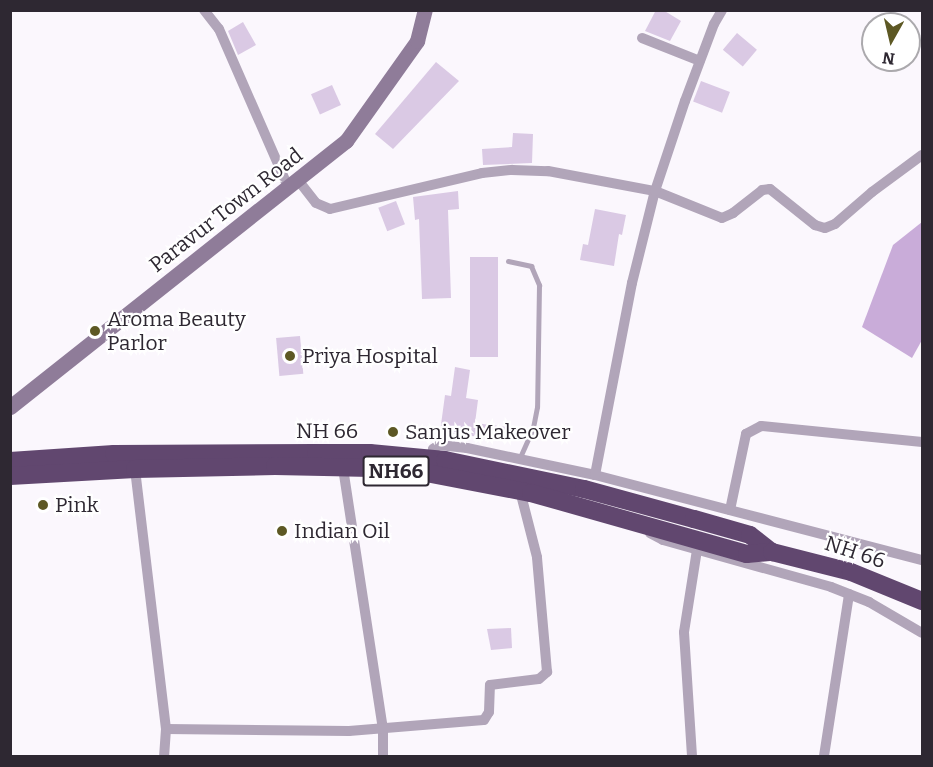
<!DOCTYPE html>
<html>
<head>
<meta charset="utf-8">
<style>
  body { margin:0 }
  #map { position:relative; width:933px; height:767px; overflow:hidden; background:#fbf7fd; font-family:Bitter,serif }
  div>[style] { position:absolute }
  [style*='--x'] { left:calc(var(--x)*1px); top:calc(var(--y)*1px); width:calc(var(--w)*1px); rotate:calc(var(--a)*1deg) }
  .water>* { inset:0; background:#c9acd9 }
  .building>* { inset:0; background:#dac9e4; transform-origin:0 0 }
  .lane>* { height:5px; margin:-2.5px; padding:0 2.5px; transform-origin:2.5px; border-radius:2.5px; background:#b1a5b9 }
  .street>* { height:10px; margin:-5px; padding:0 5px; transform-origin:5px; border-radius:5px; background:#b1a5b9 }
  .secondary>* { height:15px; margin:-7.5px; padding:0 7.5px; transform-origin:7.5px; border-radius:7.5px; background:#8f7c99 }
  .highway>* { height:18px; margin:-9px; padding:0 9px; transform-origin:9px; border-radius:9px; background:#61476f }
  .dots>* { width:16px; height:16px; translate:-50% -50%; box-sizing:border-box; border:3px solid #fff; border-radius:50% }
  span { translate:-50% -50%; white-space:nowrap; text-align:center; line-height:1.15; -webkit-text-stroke:4.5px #fff; paint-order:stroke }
  .shield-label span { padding:2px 4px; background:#fff; border:2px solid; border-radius:4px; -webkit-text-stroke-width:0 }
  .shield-label { font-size:20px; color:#2e2832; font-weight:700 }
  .street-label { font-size:21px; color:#2e2832 }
  .poi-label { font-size:21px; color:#2e2832 }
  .left { translate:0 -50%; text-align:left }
  .frame { position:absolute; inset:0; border:12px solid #2e2832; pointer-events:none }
  .north { position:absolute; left:861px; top:12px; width:60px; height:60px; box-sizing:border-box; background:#fff; border:2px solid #aba9ad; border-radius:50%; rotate:188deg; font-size:16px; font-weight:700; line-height:24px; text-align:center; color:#2e2832 }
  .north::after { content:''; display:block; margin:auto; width:21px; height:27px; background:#5d5824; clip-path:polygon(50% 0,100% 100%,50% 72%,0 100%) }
</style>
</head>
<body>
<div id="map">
  <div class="water">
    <div style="clip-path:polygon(922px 222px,922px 340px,912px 358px,862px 327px,893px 245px)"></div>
  </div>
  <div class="building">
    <div style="clip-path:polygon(656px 10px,663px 10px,681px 21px,670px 41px,645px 31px)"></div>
    <div style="clip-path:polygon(243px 22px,256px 45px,238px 55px,228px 31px)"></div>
    <div style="left:737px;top:33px;width:26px;height:22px;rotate:40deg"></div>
    <div style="clip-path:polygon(436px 62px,459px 81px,393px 149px,375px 134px)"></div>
    <div style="left:701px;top:81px;width:31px;height:22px;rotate:21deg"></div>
    <div style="left:332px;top:85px;width:22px;height:23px;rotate:66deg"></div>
    <div style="clip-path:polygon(513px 133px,533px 134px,532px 163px,483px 165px,482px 149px,512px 147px)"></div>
    <div style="clip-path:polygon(458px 191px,459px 209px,448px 210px,451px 298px,422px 299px,419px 219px,415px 220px,413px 197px)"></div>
    <div style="left:396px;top:201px;width:25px;height:19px;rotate:69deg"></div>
    <div style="clip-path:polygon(595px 209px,626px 215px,622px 235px,619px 234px,614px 266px,580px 260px,583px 244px,588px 245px)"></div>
    <div style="left:470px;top:257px;width:28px;height:100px"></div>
    <div style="left:300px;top:336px;width:38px;height:24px;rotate:85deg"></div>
    <div style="clip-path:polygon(455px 367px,470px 370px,466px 398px,478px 400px,475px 423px,514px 428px,512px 441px,440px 432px,445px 395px,451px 396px)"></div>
    <div style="clip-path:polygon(511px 628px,512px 648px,491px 650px,487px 629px)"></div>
  </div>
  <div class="lane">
    <div style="--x:508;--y:261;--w:24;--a:12"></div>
    <div style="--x:531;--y:266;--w:21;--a:67"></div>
    <div style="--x:539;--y:285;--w:122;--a:90.9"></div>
    <div style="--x:537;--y:407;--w:21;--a:101"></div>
    <div style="--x:533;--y:428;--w:34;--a:114"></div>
  </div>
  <div class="street">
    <div style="--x:204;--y:10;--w:24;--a:52"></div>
    <div style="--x:219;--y:29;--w:172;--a:66.4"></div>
    <div style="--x:642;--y:38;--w:62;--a:21.6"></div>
    <div style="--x:298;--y:180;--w:29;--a:52"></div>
    <div style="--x:316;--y:203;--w:15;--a:23"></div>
    <div style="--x:330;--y:209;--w:156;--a:-13.3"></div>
    <div style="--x:482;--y:173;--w:30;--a:-6"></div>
    <div style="--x:512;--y:170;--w:36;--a:2"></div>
    <div style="--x:548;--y:171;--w:109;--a:10.6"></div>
    <div style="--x:655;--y:191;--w:72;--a:21.9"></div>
    <div style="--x:722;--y:218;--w:12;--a:-24"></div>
    <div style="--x:733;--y:213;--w:37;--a:-38"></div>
    <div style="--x:762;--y:190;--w:8;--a:-7"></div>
    <div style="--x:770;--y:189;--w:58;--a:38.7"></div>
    <div style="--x:815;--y:225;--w:10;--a:17"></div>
    <div style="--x:825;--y:228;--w:11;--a:-22"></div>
    <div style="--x:835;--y:224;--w:49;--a:-40.9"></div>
    <div style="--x:872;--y:192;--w:62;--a:-36.5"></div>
    <div style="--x:431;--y:458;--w:9;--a:-77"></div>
    <div style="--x:433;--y:449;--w:7;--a:-34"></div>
    <div style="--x:439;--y:445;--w:28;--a:6"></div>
    <div style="--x:467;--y:448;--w:131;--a:11.9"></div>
    <div style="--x:595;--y:475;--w:338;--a:14.6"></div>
    <div style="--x:343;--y:468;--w:263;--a:81.3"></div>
    <div style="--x:383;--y:728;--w:28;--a:90"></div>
    <div style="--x:135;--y:469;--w:262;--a:83.2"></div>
    <div style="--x:166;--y:729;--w:27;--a:94"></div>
    <div style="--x:595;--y:475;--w:196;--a:-79.1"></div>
    <div style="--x:632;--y:283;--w:95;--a:-76"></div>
    <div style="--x:655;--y:191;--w:95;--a:-71.6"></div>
    <div style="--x:685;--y:101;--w:82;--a:-69.4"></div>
    <div style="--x:714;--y:24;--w:16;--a:-60"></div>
    <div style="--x:730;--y:510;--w:78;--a:-78.1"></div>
    <div style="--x:746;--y:434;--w:17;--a:-28"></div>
    <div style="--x:761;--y:426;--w:162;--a:5.7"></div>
    <div style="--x:650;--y:533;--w:15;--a:28"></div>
    <div style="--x:663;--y:540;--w:174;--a:15.6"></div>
    <div style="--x:831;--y:587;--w:41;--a:21.5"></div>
    <div style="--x:869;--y:602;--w:61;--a:30.3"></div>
    <div style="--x:166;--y:729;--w:183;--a:0.6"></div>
    <div style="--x:349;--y:731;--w:135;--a:-4.7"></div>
    <div style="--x:484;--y:720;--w:9;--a:-58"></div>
    <div style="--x:489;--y:712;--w:27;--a:-88"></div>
    <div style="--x:490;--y:685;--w:49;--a:-7"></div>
    <div style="--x:539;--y:679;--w:11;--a:-41"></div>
    <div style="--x:547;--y:672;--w:115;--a:-95"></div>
    <div style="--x:537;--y:557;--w:68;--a:-104.4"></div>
    <div style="--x:692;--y:756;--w:124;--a:-93.7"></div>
    <div style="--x:684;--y:632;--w:83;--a:-81"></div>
    <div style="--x:824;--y:756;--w:164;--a:-81.2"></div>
  </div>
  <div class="secondary">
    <div style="--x:10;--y:407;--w:429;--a:-38.4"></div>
    <div style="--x:346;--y:141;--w:123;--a:-54.6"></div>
    <div style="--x:417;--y:41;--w:32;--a:-76"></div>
  </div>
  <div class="highway">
    <div style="--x:10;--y:461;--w:104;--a:-3.9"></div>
    <div style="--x:114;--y:454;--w:202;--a:-0.3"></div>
    <div style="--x:316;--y:453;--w:54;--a:0"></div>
    <div style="--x:370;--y:453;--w:75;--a:5.3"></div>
    <div style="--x:445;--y:460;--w:142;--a:11.8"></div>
    <div style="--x:584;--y:489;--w:114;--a:15.3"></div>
    <div style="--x:694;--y:519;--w:58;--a:15.9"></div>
    <div style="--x:750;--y:535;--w:28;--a:38"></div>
    <div style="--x:10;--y:476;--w:125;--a:-3.2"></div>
    <div style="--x:135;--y:469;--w:140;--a:-1.2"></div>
    <div style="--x:275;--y:466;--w:97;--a:1.2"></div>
    <div style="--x:372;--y:468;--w:54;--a:5.3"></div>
    <div style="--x:426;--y:473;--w:107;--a:10.8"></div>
    <div style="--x:531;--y:493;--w:224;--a:15.8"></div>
    <div style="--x:747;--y:554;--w:25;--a:-5"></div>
    <div style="--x:772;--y:552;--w:81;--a:14.2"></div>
    <div style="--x:851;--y:572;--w:77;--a:22.2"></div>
  </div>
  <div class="dots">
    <div style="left:95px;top:331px;background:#5d5824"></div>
    <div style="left:290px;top:356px;background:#5d5824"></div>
    <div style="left:393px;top:432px;background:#5d5824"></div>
    <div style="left:43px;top:505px;background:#5d5824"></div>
    <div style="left:282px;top:531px;background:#5d5824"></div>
  </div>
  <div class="shield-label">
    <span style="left:396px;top:471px">NH66</span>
  </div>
  <div class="street-label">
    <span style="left:226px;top:210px;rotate:-38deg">Paravur Town Road</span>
    <span style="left:327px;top:431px">NH 66</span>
    <span style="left:855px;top:552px;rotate:18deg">NH 66</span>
  </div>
  <div class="poi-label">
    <span class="left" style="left:107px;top:331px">Aroma Beauty<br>Parlor</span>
    <span class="left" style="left:302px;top:356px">Priya Hospital</span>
    <span class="left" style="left:405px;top:432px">Sanjus Makeover</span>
    <span class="left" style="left:55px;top:505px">Pink</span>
    <span class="left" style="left:294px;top:531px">Indian Oil</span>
  </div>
  <div class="frame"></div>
  <div class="north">N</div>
</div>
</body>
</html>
